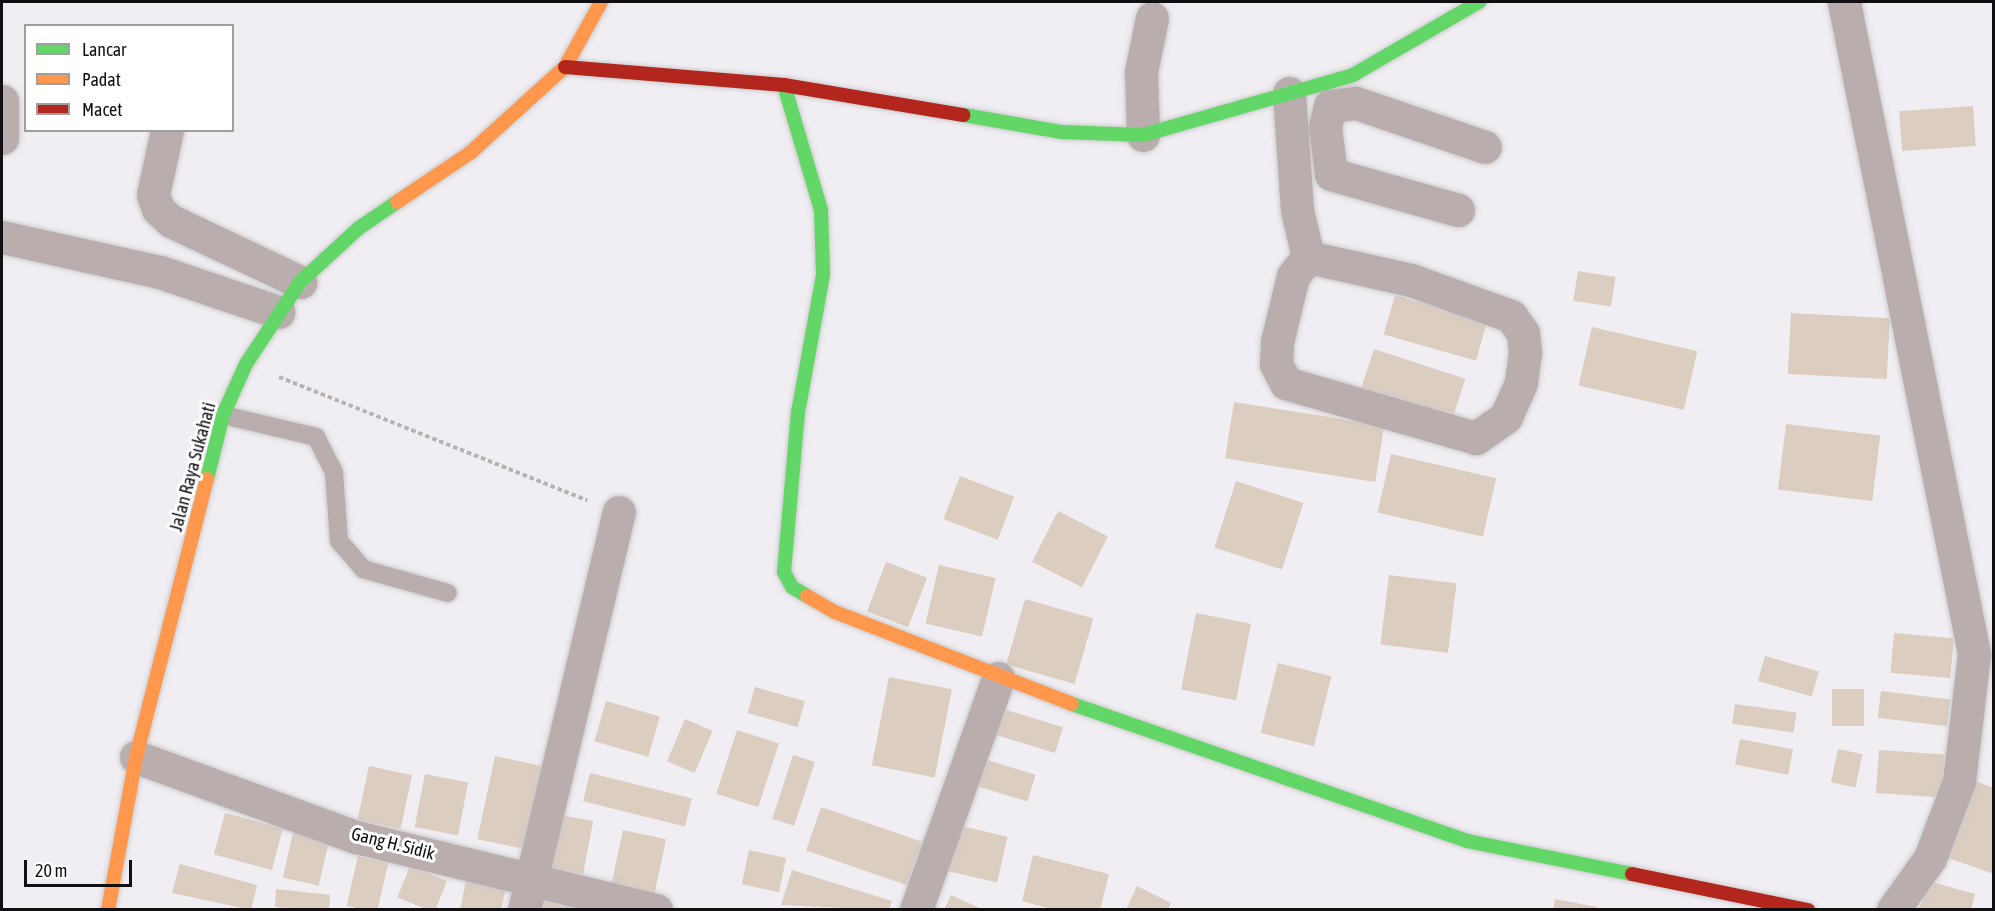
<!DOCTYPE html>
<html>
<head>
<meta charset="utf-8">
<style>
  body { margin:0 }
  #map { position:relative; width:1995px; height:911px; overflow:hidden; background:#f0eef2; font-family:"Asap Condensed",sans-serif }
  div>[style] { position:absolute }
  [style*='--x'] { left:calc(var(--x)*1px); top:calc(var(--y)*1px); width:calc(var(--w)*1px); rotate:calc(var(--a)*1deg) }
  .building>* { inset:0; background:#dbcdbf; transform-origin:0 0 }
  .path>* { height:4px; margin-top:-2px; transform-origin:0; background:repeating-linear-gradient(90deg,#b9b2b4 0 4.5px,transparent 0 7.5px) }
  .roads { filter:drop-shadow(0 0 2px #cccbcd) drop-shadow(0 0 2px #cccbcd) }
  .lane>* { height:18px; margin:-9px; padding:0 9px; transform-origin:9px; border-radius:9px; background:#b9adad }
  .street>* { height:33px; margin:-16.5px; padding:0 16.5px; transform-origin:16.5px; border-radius:16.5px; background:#b9adad }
  .fast>* { height:14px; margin:-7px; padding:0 7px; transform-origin:7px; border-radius:7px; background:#63d668 }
  .slow>* { height:14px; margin:-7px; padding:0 7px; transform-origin:7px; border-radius:7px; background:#ff974d }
  .jam>* { height:14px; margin:-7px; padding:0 7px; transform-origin:7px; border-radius:7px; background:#b3261e }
  span { translate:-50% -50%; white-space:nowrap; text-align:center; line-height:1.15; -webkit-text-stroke:6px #fff; paint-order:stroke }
  .street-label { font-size:18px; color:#110f12 }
  .frame { position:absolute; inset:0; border:3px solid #110f12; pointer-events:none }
  .legend { position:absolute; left:24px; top:24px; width:210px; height:108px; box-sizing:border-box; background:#fff; border:2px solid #a09fa0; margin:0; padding:8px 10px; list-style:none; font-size:18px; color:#110f12 }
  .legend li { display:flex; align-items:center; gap:12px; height:30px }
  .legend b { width:30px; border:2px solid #a09fa0 }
  .scale { position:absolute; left:24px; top:860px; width:108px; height:27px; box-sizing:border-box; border:3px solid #110f12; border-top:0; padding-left:8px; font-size:18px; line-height:21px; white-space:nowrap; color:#110f12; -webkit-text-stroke:4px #fff; paint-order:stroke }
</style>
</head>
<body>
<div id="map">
  <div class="building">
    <div style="left:1973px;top:106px;width:40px;height:74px;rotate:86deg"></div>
    <div style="left:1578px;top:271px;width:38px;height:30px;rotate:9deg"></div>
    <div style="left:1395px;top:295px;width:96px;height:41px;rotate:16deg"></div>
    <div style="left:1791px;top:313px;width:99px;height:61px;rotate:3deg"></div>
    <div style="left:1592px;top:327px;width:108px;height:60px;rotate:13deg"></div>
    <div style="left:1374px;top:349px;width:96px;height:50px;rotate:18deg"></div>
    <div style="left:1234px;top:402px;width:152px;height:57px;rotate:9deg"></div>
    <div style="left:1786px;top:424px;width:95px;height:66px;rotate:7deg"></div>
    <div style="left:1391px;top:454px;width:108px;height:60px;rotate:13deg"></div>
    <div style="left:960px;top:476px;width:58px;height:46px;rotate:21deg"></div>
    <div style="left:1236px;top:481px;width:71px;height:70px;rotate:18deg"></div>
    <div style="left:1058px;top:511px;width:56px;height:57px;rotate:27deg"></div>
    <div style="left:886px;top:562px;width:44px;height:53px;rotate:21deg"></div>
    <div style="left:939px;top:565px;width:58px;height:60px;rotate:13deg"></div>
    <div style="left:1389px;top:575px;width:68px;height:70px;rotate:7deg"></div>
    <div style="left:1025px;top:599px;width:71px;height:68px;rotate:16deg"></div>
    <div style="left:1196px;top:613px;width:56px;height:78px;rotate:11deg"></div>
    <div style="left:1894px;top:633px;width:60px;height:40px;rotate:5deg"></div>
    <div style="left:1765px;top:656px;width:56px;height:26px;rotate:16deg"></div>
    <div style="left:1278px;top:663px;width:55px;height:72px;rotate:14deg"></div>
    <div style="left:889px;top:677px;width:64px;height:90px;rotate:11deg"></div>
    <div style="left:755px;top:687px;width:52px;height:27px;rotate:16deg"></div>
    <div style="left:1832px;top:689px;width:32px;height:37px"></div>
    <div style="left:1881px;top:691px;width:70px;height:27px;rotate:7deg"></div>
    <div style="left:606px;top:701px;width:56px;height:42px;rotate:16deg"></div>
    <div style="left:1735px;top:704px;width:62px;height:20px;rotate:8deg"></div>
    <div style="left:997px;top:707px;width:69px;height:27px;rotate:17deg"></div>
    <div style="left:685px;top:719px;width:30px;height:46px;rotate:23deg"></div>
    <div style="left:737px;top:730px;width:44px;height:67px;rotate:18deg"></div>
    <div style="left:1740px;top:739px;width:54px;height:26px;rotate:11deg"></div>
    <div style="left:1838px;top:749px;width:25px;height:34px;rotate:12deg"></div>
    <div style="left:1879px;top:750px;width:66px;height:43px;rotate:4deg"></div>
    <div style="left:793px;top:755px;width:23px;height:67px;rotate:18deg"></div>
    <div style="left:495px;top:756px;width:48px;height:85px;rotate:12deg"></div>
    <div style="left:984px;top:759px;width:54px;height:28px;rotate:17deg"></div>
    <div style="left:369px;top:766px;width:44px;height:55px;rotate:12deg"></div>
    <div style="left:590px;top:773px;width:105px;height:29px;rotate:14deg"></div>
    <div style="left:425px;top:774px;width:44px;height:54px;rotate:11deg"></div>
    <div style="clip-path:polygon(1975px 781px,1994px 788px,1994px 874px,1948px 858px)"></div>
    <div style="left:821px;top:807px;width:107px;height:46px;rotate:19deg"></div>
    <div style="left:225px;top:813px;width:60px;height:43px;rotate:15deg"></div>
    <div style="left:551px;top:813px;width:43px;height:54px;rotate:11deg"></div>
    <div style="left:296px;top:820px;width:37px;height:59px;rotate:13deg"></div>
    <div style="left:957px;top:825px;width:52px;height:47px;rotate:13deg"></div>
    <div style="left:623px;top:830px;width:44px;height:55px;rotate:12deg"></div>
    <div style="left:749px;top:850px;width:38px;height:35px;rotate:12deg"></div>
    <div style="clip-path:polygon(1033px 855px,1109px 874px,1100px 910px,1055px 910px,1022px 901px)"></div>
    <div style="left:358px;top:856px;width:31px;height:51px;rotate:13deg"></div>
    <div style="clip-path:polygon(180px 864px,257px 885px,251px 910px,172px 893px)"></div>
    <div style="left:410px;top:866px;width:40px;height:34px;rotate:22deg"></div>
    <div style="clip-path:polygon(469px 866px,509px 874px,501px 910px,460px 910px)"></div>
    <div style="clip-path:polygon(792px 870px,892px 901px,889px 910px,781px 905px)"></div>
    <div style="clip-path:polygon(1928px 881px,1975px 894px,1971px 910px,1919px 910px)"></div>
    <div style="clip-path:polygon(1137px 886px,1171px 903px,1168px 910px,1126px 910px)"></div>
    <div style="clip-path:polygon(276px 889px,330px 895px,329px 910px,275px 907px)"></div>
    <div style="clip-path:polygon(533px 889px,590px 910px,529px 910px)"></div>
    <div style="clip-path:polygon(951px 895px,984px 910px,944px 910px)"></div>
    <div style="clip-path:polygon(1555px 899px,1597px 907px,1596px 910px,1553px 910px)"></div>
  </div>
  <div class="path">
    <div style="--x:279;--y:377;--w:332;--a:21.8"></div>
  </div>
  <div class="roads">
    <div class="lane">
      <div style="--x:223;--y:415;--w:96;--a:13.3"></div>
      <div style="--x:316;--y:437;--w:39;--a:63"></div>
      <div style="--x:334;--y:472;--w:69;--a:85.9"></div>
      <div style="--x:339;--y:541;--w:37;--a:49"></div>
      <div style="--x:363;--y:569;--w:88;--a:15.8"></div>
    </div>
    <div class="street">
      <div style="--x:1844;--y:2;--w:665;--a:78.72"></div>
      <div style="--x:1974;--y:654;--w:128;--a:96.7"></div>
      <div style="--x:1959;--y:781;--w:82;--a:110.6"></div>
      <div style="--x:1930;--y:858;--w:64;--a:125.4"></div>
      <div style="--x:1289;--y:93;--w:117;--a:86.1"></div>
      <div style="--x:1297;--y:210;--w:48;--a:76.8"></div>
      <div style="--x:1308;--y:257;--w:106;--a:12.6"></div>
      <div style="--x:1411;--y:280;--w:106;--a:19.8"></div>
      <div style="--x:1511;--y:316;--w:21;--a:55"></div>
      <div style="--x:1523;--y:333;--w:20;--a:84"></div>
      <div style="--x:1525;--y:353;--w:30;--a:98"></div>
      <div style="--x:1521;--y:383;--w:37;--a:114"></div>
      <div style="--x:1506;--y:417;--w:37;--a:145"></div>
      <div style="--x:1476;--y:438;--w:198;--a:-163.9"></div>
      <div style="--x:1286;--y:383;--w:21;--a:-118"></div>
      <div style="--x:1276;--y:364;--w:22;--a:-87"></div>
      <div style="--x:1277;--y:342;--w:68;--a:-76.4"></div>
      <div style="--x:1293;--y:276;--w:24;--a:-52"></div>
      <div style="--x:2;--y:101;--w:37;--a:90"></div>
      <div style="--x:167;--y:130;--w:66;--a:102.2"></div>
      <div style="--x:153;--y:195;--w:15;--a:70"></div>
      <div style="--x:158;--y:209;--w:18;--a:43"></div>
      <div style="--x:171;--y:221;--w:143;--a:25.3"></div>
      <div style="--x:1143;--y:135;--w:63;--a:-91.8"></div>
      <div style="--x:1141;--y:72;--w:55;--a:-78.5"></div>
      <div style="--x:1458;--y:210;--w:132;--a:-164.2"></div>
      <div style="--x:1331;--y:174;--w:47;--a:-97.3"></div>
      <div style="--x:1325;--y:127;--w:22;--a:-77"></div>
      <div style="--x:1330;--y:106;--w:26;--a:-7"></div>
      <div style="--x:1356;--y:103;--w:136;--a:18.8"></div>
      <div style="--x:2;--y:237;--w:162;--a:12.5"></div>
      <div style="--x:160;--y:272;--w:125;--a:18.7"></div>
      <div style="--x:136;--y:757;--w:234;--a:20"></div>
      <div style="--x:356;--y:837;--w:309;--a:13.7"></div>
      <div style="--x:524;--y:910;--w:409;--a:-76.6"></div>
      <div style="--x:916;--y:910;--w:246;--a:-70.5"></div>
    </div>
    <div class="fast">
      <div style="--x:784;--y:85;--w:130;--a:73.5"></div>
      <div style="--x:821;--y:210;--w:65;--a:88.2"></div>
      <div style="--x:823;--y:275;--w:139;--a:100.3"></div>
      <div style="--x:798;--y:412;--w:161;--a:95"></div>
      <div style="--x:784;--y:572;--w:17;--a:62"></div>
      <div style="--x:792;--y:587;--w:17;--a:31"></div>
      <div style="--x:964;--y:115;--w:98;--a:9.9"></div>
      <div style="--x:1061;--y:132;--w:82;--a:2.1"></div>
      <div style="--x:1143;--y:135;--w:218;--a:-15.9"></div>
      <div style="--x:1353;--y:75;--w:146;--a:-30.1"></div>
      <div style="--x:207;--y:479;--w:66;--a:-76"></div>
      <div style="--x:223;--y:415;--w:56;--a:-65.7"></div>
      <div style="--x:246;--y:364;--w:98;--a:-56.6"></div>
      <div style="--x:300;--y:282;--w:80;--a:-42.5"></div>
      <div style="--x:359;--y:228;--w:46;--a:-34.4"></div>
      <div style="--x:1072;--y:704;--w:418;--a:19.1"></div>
      <div style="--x:1467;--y:841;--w:168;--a:11.3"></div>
    </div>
    <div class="slow">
      <div style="--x:397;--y:202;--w:88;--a:-33.9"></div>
      <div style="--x:470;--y:153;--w:128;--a:-42.2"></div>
      <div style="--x:565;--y:67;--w:74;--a:-61"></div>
      <div style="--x:807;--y:596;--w:32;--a:30"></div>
      <div style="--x:835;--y:612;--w:254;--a:21.2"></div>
      <div style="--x:108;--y:910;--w:156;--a:-79.6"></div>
      <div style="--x:136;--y:757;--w:287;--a:-75.7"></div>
    </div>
    <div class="jam">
      <div style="--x:565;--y:67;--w:220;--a:4.7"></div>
      <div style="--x:784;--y:85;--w:182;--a:9.5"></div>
      <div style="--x:1632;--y:874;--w:180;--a:11.6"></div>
    </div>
  </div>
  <div class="street-label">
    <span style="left:193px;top:467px;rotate:-75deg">Jalan Raya Sukahati</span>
    <span style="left:393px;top:844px;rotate:14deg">Gang H. Sidik</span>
  </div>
  <div class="frame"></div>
  <ul class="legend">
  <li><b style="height:8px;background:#63d668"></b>Lancar</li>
  <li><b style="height:8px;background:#ff974d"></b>Padat</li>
  <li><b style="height:8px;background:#b3261e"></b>Macet</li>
  </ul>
  <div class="scale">20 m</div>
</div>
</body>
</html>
